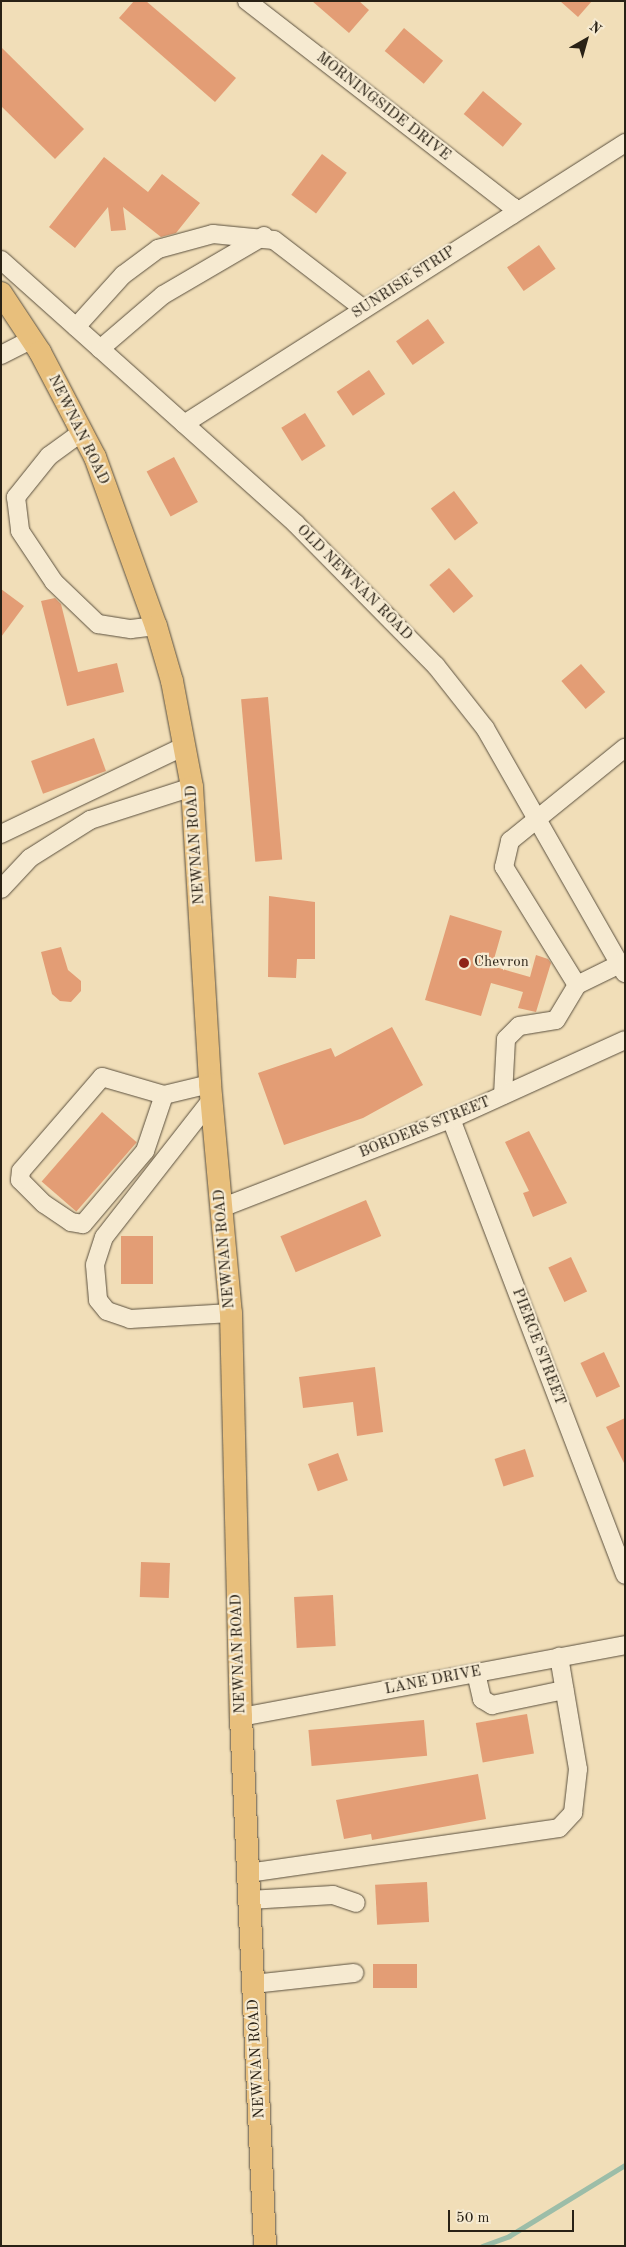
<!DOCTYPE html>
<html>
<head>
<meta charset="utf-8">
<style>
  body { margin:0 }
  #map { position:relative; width:626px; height:2247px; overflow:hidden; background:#f1deb8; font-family:"Old Standard TT",serif }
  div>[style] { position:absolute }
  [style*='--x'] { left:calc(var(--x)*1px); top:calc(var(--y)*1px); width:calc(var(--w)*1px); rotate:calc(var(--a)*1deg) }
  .stream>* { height:5px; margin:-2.5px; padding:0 2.5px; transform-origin:2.5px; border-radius:2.5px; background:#9cbda8 }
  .building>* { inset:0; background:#e39d75; transform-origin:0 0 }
  .roads { filter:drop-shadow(0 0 1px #5b503e) drop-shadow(0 0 1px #5b503e) }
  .minor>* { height:18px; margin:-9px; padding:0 9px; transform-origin:9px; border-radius:9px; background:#f6ead1 }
  .major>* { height:22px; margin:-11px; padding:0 11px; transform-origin:11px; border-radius:11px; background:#e8bf7c }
  .dots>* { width:14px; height:14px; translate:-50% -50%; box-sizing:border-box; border:2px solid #f6ead1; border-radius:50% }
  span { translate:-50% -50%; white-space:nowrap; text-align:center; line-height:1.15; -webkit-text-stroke:4.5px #f6ead1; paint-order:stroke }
  .street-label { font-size:15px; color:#292115 }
  .poi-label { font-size:15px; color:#292115 }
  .left { translate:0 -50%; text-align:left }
  .frame { position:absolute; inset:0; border:2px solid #292115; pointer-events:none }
  .north { position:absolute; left:561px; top:15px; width:50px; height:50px; -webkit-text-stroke:4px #f6ead1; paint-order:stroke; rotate:38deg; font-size:14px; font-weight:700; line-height:20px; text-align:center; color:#292115 }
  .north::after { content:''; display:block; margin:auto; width:18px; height:22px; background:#292115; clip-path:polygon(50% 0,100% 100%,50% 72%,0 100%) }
  .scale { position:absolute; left:448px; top:2210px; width:126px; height:22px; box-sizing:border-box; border:2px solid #292115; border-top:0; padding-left:6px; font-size:15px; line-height:18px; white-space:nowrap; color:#292115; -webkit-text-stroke:4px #f6ead1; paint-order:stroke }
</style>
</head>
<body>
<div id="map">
  <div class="stream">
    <div style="--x:482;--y:2246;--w:29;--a:-20"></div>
    <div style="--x:509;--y:2236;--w:136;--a:-31.5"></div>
  </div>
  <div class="building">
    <div style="clip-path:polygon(134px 1px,146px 1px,236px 78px,215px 102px,119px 18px)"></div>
    <div style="clip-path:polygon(312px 1px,359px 1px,369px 10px,349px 33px)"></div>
    <div style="clip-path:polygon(560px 1px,592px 1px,578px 17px)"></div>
    <div style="left:404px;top:28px;width:51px;height:30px;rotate:40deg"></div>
    <div style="clip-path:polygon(1px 47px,84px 129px,55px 159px,1px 106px)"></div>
    <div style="left:483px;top:91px;width:51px;height:30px;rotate:40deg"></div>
    <div style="left:322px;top:154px;width:31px;height:51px;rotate:37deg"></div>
    <div style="clip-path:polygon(104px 157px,148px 192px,162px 174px,200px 203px,176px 233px,161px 237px,123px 207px,126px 230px,111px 231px,108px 207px,75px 248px,49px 227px)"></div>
    <div style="left:539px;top:245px;width:29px;height:39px;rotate:55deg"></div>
    <div style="left:428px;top:319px;width:29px;height:39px;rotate:55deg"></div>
    <div style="left:369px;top:370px;width:29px;height:39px;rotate:56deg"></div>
    <div style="left:305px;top:413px;width:39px;height:28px;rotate:58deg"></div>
    <div style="left:174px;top:457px;width:51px;height:31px;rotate:62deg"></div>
    <div style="left:454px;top:491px;width:40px;height:29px;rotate:53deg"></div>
    <div style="left:449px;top:568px;width:37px;height:26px;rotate:49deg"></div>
    <div style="clip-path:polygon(1px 589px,24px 606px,1px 637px)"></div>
    <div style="clip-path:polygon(55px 598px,61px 604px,78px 672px,117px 663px,124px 692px,67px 706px,41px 601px)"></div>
    <div style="left:581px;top:664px;width:37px;height:26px;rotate:49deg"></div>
    <div style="left:268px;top:697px;width:163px;height:27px;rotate:85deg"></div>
    <div style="left:94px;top:738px;width:35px;height:67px;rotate:70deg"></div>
    <div style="clip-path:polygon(269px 896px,315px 902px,315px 959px,297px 959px,296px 978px,268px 977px)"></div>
    <div style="clip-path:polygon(450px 915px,502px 931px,492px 966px,530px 977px,536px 955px,548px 959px,551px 963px,536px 1012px,518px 1008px,523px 992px,491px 983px,481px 1016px,425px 1000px)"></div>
    <div style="clip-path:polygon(61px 947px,68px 970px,81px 981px,81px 991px,71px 1002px,60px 1001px,52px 994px,41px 952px)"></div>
    <div style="clip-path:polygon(392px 1027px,423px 1085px,363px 1118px,284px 1145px,258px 1073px,331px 1048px,335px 1057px)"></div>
    <div style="left:102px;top:1112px;width:46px;height:92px;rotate:41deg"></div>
    <div style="clip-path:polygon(529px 1131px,567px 1203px,533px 1217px,523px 1193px,529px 1191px,505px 1142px)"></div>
    <div style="left:366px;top:1200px;width:39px;height:93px;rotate:67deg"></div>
    <div style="left:121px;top:1236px;width:32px;height:48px"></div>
    <div style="left:571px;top:1257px;width:38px;height:25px;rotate:65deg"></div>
    <div style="left:604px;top:1352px;width:38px;height:26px;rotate:65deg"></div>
    <div style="clip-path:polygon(375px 1367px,383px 1432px,357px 1436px,353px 1402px,303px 1408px,299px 1377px)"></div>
    <div style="clip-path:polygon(625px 1418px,625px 1465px,606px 1427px)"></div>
    <div style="left:525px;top:1449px;width:29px;height:32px;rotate:72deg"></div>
    <div style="left:338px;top:1453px;width:29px;height:32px;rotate:70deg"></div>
    <div style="left:141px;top:1562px;width:29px;height:35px;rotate:2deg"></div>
    <div style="left:333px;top:1595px;width:51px;height:39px;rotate:87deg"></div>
    <div style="left:527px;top:1714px;width:40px;height:52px;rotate:80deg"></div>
    <div style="left:424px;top:1720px;width:36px;height:116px;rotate:85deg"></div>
    <div style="clip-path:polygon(478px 1774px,486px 1819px,372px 1840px,371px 1834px,344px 1839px,336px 1800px)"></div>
    <div style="left:427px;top:1882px;width:40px;height:52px;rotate:87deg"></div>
    <div style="left:373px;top:1964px;width:44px;height:24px"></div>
  </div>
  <div class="roads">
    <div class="minor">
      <div style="--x:247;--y:1;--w:336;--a:37.8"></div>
      <div style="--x:513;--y:207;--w:8;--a:97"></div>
      <div style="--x:1;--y:260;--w:396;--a:41.8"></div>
      <div style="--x:296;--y:524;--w:199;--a:45.4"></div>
      <div style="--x:436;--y:666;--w:79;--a:51.7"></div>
      <div style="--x:485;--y:728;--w:282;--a:60.3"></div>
      <div style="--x:76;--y:327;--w:70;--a:-47.9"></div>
      <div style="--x:123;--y:275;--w:44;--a:-36.6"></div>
      <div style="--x:158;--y:249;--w:57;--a:-15.3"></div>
      <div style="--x:213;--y:234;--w:61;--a:5.6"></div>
      <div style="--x:274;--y:240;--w:113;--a:37.5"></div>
      <div style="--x:100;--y:349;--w:83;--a:-40.6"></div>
      <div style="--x:163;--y:295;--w:117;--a:-30.3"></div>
      <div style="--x:1;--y:355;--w:35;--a:-27"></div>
      <div style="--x:184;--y:424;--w:523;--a:-32.5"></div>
      <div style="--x:82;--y:432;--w:41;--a:144"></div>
      <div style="--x:49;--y:456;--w:53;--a:128.8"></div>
      <div style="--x:16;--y:497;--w:34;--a:83"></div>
      <div style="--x:20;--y:531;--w:61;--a:56.3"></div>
      <div style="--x:54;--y:582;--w:61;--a:43.7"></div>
      <div style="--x:98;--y:624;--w:33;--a:9"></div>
      <div style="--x:131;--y:629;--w:25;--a:-7"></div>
      <div style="--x:1;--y:834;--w:204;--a:-25.6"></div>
      <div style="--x:1;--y:889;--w:42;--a:-46.9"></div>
      <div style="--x:30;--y:858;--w:71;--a:-32.3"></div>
      <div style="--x:90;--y:820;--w:107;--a:-17.9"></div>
      <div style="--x:577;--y:985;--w:139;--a:-121.7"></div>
      <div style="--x:504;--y:867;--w:27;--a:-77"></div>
      <div style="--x:510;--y:841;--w:148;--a:-39"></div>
      <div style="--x:164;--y:1095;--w:59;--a:108.7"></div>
      <div style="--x:145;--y:1151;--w:96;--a:130.3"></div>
      <div style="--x:83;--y:1224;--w:12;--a:-171"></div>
      <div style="--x:71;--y:1222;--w:32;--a:-146"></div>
      <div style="--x:44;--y:1204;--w:34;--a:-135"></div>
      <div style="--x:20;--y:1180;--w:9;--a:-84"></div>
      <div style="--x:21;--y:1171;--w:124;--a:-49.2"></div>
      <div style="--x:102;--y:1077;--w:65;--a:16.2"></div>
      <div style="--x:164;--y:1095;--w:47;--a:-13.4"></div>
      <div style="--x:503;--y:1095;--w:56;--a:-86.9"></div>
      <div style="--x:506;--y:1039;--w:18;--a:-45"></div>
      <div style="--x:519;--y:1026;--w:37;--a:-9"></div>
      <div style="--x:556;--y:1020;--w:41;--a:-59"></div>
      <div style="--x:577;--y:985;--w:48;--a:-26"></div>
      <div style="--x:212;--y:1099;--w:175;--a:128"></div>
      <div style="--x:104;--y:1237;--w:29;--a:108"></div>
      <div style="--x:95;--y:1265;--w:35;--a:85"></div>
      <div style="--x:98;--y:1300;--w:14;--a:51"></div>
      <div style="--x:107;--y:1311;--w:24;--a:19"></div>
      <div style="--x:130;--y:1319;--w:101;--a:-3.4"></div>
      <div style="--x:451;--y:1119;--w:488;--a:69.1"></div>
      <div style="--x:221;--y:1208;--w:247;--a:-21.2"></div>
      <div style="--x:451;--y:1119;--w:191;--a:-24.4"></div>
      <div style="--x:476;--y:1673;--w:27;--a:77"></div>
      <div style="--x:482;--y:1699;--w:12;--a:31"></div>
      <div style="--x:492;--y:1705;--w:74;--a:-11.8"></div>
      <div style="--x:241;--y:1717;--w:391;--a:-10.6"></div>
      <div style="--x:248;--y:1873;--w:314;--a:-8.2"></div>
      <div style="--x:559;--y:1828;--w:21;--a:-47"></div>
      <div style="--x:573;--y:1813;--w:44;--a:-83.5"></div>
      <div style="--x:578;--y:1769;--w:114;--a:-99.6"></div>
      <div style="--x:249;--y:1900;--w:84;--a:-3.4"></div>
      <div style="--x:333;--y:1895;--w:24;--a:19"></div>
      <div style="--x:253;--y:1984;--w:102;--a:-6.2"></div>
    </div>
    <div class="major">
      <div style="--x:1;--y:293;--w:71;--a:56.5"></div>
      <div style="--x:40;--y:352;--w:119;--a:62.4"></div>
      <div style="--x:95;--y:457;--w:180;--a:70.2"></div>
      <div style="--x:156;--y:626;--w:57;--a:73.8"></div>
      <div style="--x:172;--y:681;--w:108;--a:79.3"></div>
      <div style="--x:192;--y:787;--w:298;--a:86.5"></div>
      <div style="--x:210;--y:1084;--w:230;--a:84.8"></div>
      <div style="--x:231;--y:1313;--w:404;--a:88.6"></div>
      <div style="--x:241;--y:1717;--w:530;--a:87.4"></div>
    </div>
  </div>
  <div class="dots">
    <div style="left:464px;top:963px;background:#8f2418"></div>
  </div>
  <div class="street-label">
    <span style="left:383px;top:107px;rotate:38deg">MORNINGSIDE DRIVE</span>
    <span style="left:404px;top:283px;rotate:-33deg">SUNRISE STRIP</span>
    <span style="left:78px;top:430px;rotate:64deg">NEWNAN ROAD</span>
    <span style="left:354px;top:583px;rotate:45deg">OLD NEWNAN ROAD</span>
    <span style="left:196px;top:845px;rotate:-94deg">NEWNAN ROAD</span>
    <span style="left:425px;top:1128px;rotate:-22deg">BORDERS STREET</span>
    <span style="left:225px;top:1249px;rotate:-95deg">NEWNAN ROAD</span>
    <span style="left:538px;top:1347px;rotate:69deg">PIERCE STREET</span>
    <span style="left:239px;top:1654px;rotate:-92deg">NEWNAN ROAD</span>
    <span style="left:433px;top:1681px;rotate:-11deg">LANE DRIVE</span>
    <span style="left:257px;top:2059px;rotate:-93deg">NEWNAN ROAD</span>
  </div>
  <div class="poi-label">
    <span class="left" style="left:474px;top:963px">Chevron</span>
  </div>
  <div class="frame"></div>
  <div class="north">N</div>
  <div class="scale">50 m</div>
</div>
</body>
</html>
